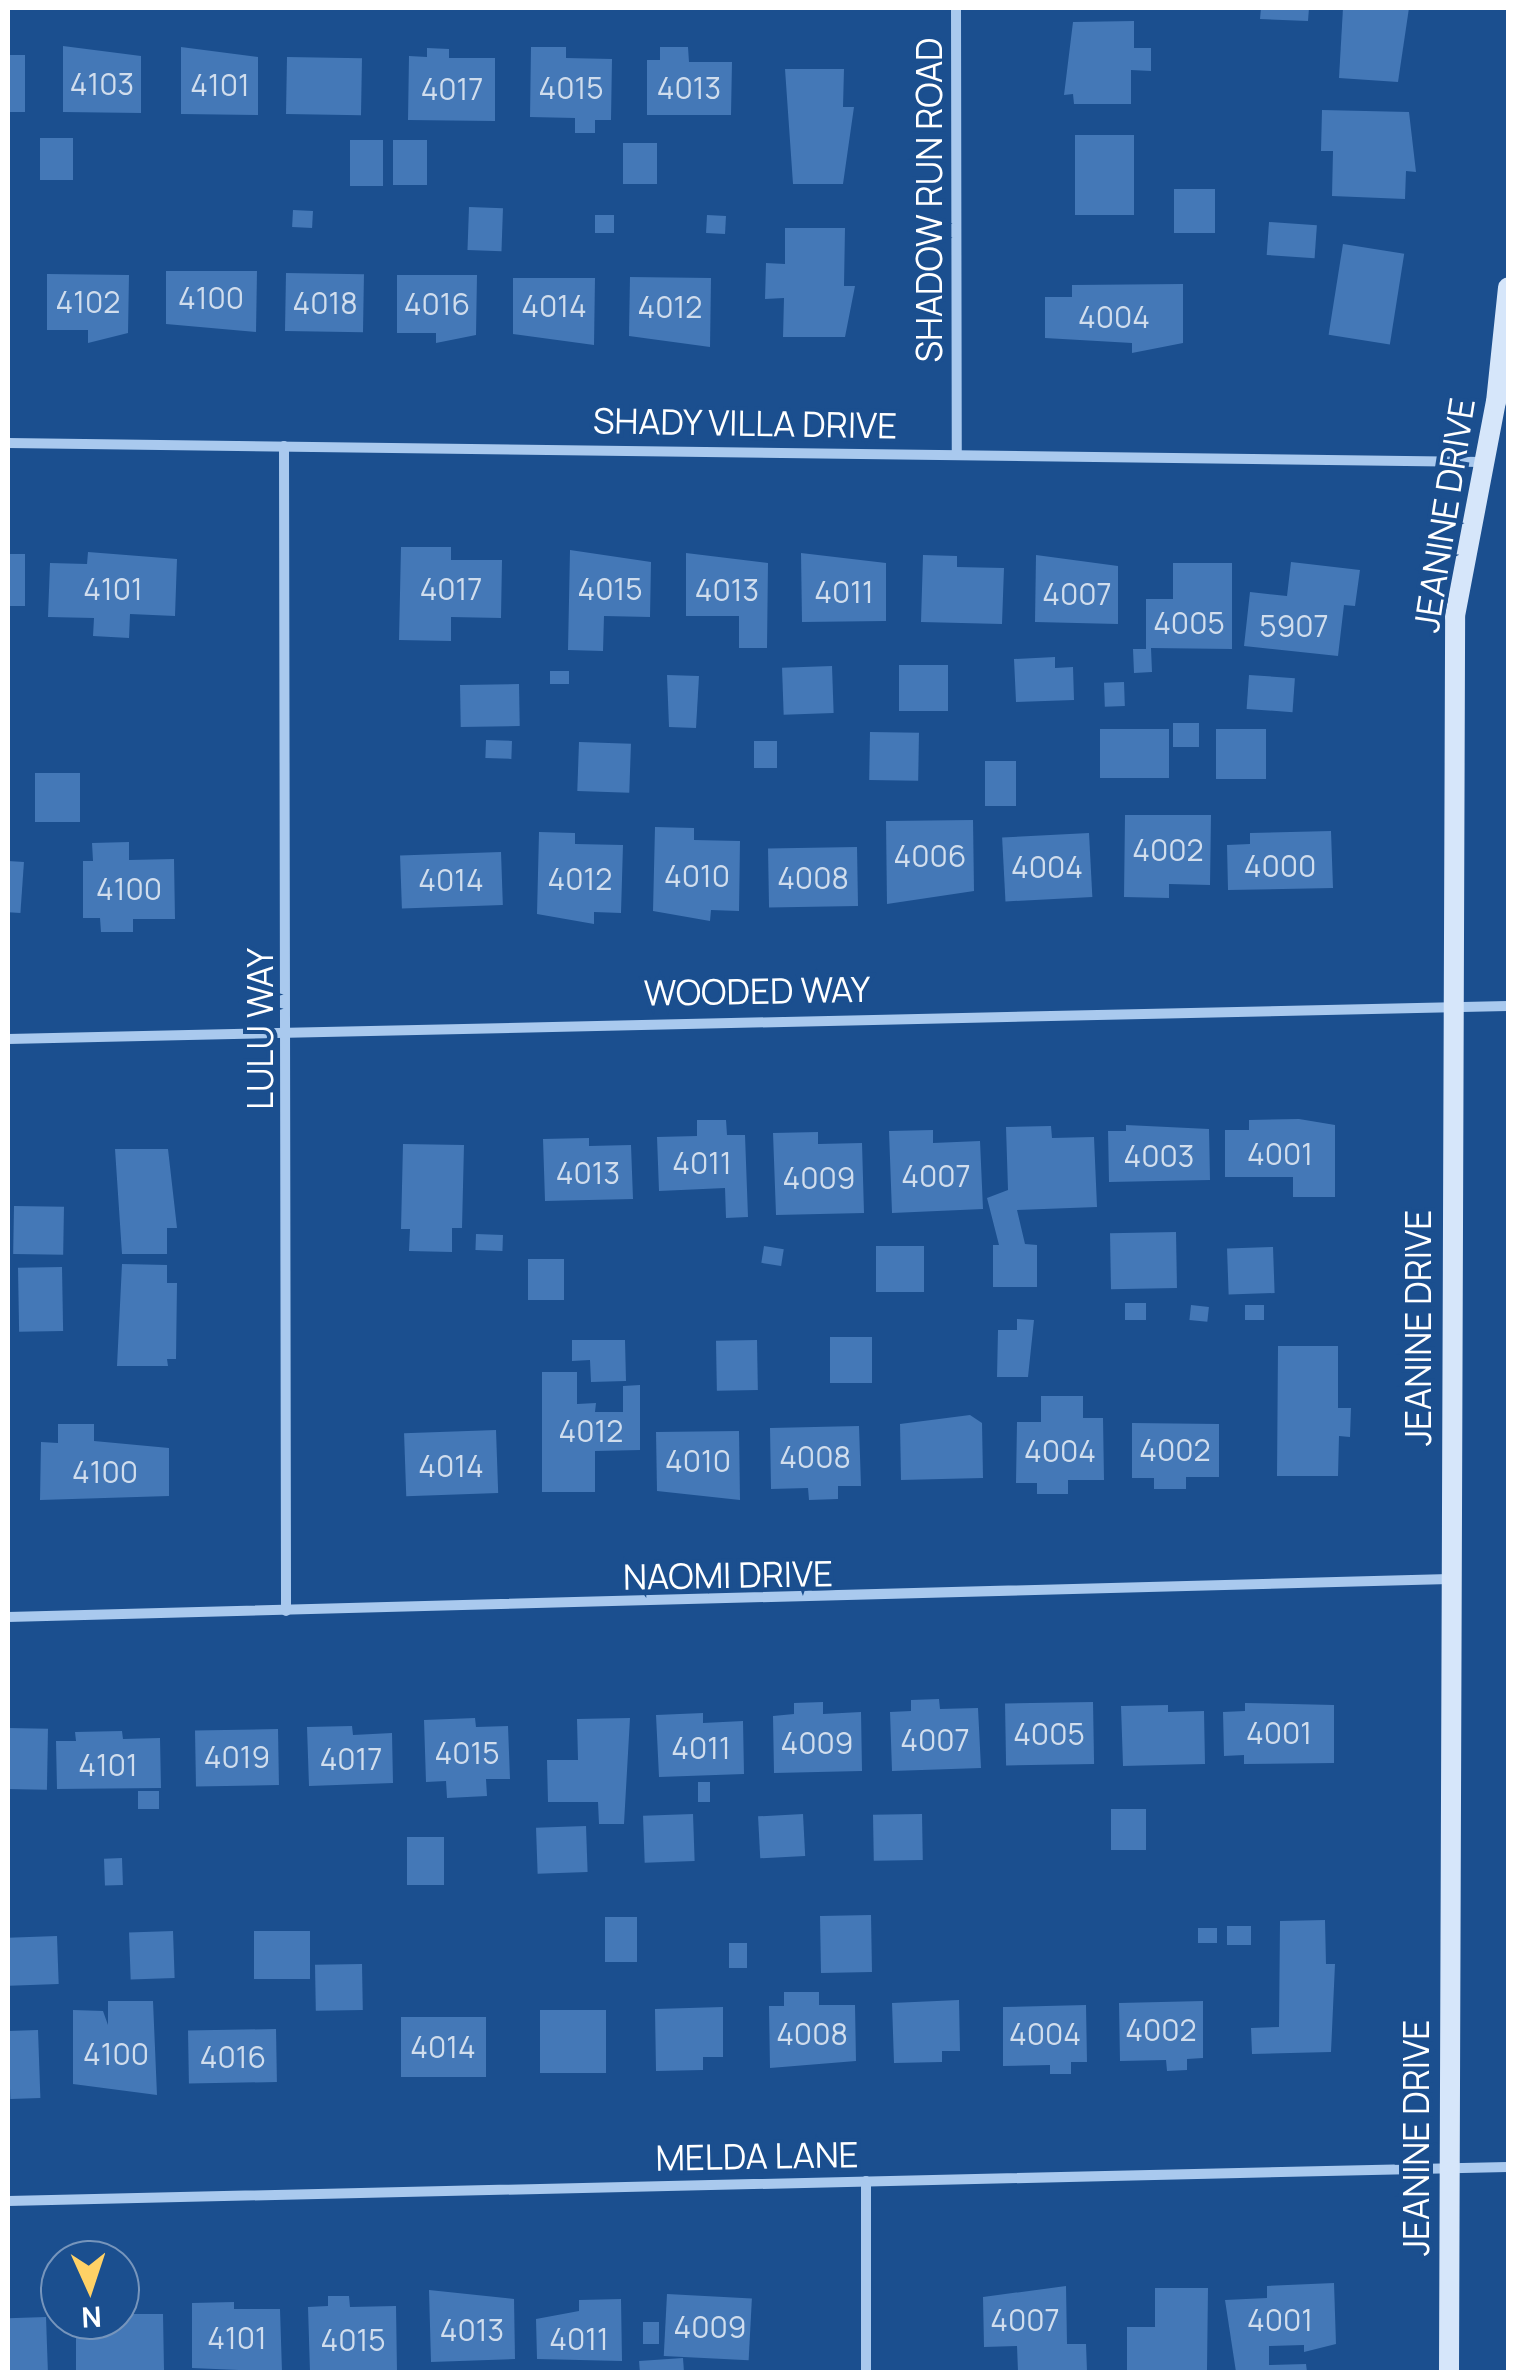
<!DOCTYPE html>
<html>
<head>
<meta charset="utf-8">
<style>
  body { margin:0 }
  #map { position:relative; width:1516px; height:2380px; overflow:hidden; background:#1b4f8f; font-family:Manrope,sans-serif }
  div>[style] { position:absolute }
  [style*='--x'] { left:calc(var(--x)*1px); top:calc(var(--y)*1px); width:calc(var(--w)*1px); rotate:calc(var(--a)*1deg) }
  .building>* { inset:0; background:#4478b7; transform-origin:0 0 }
  .street>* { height:10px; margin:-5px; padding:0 5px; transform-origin:5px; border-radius:5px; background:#a9c9ee }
  .secondary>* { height:20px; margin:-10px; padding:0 10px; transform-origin:10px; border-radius:10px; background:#d6e6fa }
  span { translate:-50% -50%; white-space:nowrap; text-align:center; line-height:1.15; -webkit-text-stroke:8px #1b4f8f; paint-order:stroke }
  .number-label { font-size:30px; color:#d0dded }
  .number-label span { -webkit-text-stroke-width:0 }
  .street-label { font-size:35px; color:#fff }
  .frame { position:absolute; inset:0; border:10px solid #fff; pointer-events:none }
  .north { position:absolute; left:40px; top:2240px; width:100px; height:100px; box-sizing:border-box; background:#1b4f8f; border:2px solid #7695bc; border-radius:50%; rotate:177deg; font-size:28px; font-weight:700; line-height:40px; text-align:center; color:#fff }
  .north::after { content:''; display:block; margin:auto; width:35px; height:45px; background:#ffd166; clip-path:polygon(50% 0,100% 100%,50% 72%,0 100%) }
</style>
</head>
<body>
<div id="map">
  <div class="building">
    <div style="clip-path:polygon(1261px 8px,1309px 8px,1308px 21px,1260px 19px)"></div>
    <div style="clip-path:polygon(1343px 8px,1409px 8px,1398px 82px,1339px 78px)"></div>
    <div style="clip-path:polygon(1134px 21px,1134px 48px,1151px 48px,1151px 71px,1131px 70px,1131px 104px,1074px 104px,1073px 94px,1064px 95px,1073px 22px)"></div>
    <div style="clip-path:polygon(63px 46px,141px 56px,141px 113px,63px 112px)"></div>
    <div style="clip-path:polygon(181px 47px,258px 57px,258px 115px,181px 114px)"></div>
    <div style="clip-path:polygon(531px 47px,566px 47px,566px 58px,612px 59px,611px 120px,595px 120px,595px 133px,575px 133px,575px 118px,530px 117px)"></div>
    <div style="clip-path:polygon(660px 47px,688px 47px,689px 62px,732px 62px,731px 115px,647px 115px,647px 60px,660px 60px)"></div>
    <div style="clip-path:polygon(427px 48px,449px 49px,449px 58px,495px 58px,495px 121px,408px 120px,409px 56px,427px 57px)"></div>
    <div style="left:8px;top:55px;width:17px;height:57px"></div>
    <div style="left:287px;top:57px;width:75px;height:57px;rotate:1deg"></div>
    <div style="clip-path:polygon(785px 69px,844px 69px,843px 107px,854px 107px,843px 184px,793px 184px)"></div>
    <div style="clip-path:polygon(1322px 110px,1409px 112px,1416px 172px,1406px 171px,1405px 199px,1332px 196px,1333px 151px,1321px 151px)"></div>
    <div style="left:1075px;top:135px;width:59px;height:80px"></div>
    <div style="left:40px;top:138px;width:33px;height:42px"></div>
    <div style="left:350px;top:140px;width:33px;height:46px"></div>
    <div style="left:393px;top:140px;width:34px;height:45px"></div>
    <div style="left:623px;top:143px;width:34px;height:41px"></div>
    <div style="left:1174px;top:189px;width:41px;height:44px"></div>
    <div style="left:469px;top:207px;width:34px;height:43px;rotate:2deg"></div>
    <div style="left:293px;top:210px;width:20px;height:17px;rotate:3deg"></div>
    <div style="left:595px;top:215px;width:19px;height:18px"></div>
    <div style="left:707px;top:215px;width:19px;height:18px;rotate:3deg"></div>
    <div style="left:1269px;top:222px;width:48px;height:33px;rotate:4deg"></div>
    <div style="clip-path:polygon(785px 228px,845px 228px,844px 286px,855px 286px,845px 337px,783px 337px,784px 298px,765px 299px,766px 263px,785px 264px)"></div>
    <div style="left:1343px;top:244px;width:62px;height:92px;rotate:9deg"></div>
    <div style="clip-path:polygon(166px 271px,257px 271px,256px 332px,166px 324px)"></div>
    <div style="left:286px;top:273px;width:78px;height:58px;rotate:1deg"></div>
    <div style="clip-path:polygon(47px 274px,129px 275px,128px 333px,88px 343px,88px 330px,47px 330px)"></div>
    <div style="clip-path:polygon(397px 275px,477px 275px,476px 335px,436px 343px,436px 333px,397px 333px)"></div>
    <div style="clip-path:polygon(630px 277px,711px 278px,710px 347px,629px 336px)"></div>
    <div style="clip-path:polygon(513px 278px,595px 278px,594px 345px,513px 334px)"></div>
    <div style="clip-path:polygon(1183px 284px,1183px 343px,1132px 353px,1132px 343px,1045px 338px,1045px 297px,1072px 297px,1072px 285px)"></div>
    <div style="clip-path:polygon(401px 547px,451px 547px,451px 560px,502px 560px,501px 618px,451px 617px,451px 641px,399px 640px)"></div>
    <div style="clip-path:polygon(570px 550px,651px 562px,650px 617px,604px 616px,603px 651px,568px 650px)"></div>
    <div style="clip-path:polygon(88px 552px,177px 559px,175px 616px,130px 614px,129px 638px,93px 636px,94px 618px,48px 617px,50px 563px,87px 564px)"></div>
    <div style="clip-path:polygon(686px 553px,768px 563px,767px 648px,739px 648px,739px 616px,686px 616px)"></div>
    <div style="clip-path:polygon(801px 553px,886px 563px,886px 621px,802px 622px)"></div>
    <div style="left:8px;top:554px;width:17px;height:52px"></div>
    <div style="clip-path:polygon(923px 555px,957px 556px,957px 567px,1004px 568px,1002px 624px,921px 622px)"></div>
    <div style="clip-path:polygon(1036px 555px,1118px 566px,1118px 624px,1035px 622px)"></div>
    <div style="clip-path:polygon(1291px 562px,1360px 570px,1355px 606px,1344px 605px,1338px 656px,1244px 646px,1250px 592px,1287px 596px)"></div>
    <div style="clip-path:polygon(1173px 563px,1232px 563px,1232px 649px,1151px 648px,1152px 672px,1134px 673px,1133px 649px,1146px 649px,1146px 599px,1173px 599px)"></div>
    <div style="clip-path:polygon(1055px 657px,1055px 668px,1073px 667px,1074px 700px,1016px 702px,1014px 659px)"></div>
    <div style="left:899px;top:665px;width:49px;height:46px"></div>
    <div style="left:832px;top:666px;width:47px;height:50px;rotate:88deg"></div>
    <div style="left:550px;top:671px;width:19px;height:13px"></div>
    <div style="clip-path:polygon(667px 675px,699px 676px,696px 728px,669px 727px)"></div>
    <div style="left:1249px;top:675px;width:46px;height:34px;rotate:4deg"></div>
    <div style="left:1124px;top:682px;width:24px;height:20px;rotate:88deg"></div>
    <div style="left:519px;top:684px;width:42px;height:59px;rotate:89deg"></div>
    <div style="left:1199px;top:723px;width:24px;height:26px;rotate:90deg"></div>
    <div style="left:1100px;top:729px;width:69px;height:49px"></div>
    <div style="left:1216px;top:729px;width:50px;height:50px"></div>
    <div style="left:870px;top:732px;width:49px;height:48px;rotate:1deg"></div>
    <div style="left:486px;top:740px;width:26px;height:18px;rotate:2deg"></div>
    <div style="left:754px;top:741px;width:23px;height:27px"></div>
    <div style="left:579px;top:742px;width:52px;height:49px;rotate:2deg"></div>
    <div style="left:985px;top:761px;width:31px;height:45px"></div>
    <div style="left:35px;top:773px;width:45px;height:49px"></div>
    <div style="clip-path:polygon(1125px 815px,1211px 815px,1210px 885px,1169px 884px,1169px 898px,1124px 897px)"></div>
    <div style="clip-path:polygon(973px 820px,974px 891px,887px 904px,886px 821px)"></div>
    <div style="clip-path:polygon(655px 827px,694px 828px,694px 840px,740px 841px,739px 911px,711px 910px,710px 921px,653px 911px)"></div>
    <div style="clip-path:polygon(1331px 831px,1333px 888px,1228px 890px,1227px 845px,1250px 844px,1250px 833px)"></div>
    <div style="clip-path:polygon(539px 832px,575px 833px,575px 844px,623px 845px,621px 913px,594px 912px,594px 924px,537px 914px)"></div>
    <div style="left:1089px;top:833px;width:64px;height:87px;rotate:87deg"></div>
    <div style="clip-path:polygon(129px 842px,129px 860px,174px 859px,175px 919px,133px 919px,133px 932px,101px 932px,100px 918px,83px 918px,83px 861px,93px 861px,92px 843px)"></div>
    <div style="left:857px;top:847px;width:59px;height:89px;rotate:89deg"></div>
    <div style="left:501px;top:852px;width:53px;height:101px;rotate:88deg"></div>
    <div style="left:8px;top:861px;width:16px;height:51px;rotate:4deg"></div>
    <div style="clip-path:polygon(1299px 1119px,1335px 1125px,1335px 1197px,1293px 1197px,1293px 1177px,1225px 1177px,1225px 1130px,1249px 1130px,1249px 1120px)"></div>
    <div style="clip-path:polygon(697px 1120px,726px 1120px,727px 1135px,745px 1135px,748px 1217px,726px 1218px,725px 1188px,659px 1191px,657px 1137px,697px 1136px)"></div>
    <div style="clip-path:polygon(1126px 1125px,1209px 1129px,1210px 1180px,1109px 1182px,1108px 1131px,1126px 1131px)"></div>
    <div style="clip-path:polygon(1051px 1126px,1052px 1138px,1094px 1137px,1097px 1207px,1017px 1210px,1025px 1244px,1037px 1245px,1037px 1287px,993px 1287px,993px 1245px,999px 1245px,987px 1198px,1008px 1190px,1006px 1127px)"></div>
    <div style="clip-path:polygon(933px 1130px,933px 1143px,980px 1141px,983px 1209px,892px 1213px,889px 1131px)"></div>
    <div style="clip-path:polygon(818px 1132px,818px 1144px,862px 1143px,864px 1213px,776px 1215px,773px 1133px)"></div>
    <div style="clip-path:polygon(589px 1138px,589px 1146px,631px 1145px,633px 1199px,545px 1201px,543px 1139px)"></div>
    <div style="clip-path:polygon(403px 1144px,464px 1145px,462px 1228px,452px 1228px,452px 1252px,409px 1251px,410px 1229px,401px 1229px)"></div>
    <div style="clip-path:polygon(115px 1149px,168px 1149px,177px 1228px,167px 1228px,167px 1254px,122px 1254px)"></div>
    <div style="left:14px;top:1206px;width:50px;height:48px;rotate:1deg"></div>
    <div style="left:1176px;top:1232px;width:56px;height:66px;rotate:89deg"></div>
    <div style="left:476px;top:1234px;width:27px;height:16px;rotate:2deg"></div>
    <div style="left:764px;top:1246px;width:20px;height:17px;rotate:9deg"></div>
    <div style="left:924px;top:1246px;width:46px;height:48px;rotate:90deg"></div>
    <div style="left:1273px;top:1247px;width:46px;height:46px;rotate:88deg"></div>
    <div style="left:528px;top:1259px;width:36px;height:41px"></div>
    <div style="clip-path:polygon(122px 1264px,167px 1265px,167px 1283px,177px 1283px,176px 1359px,167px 1359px,168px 1366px,117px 1366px)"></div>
    <div style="left:62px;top:1267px;width:64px;height:44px;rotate:89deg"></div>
    <div style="left:1146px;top:1303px;width:17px;height:21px;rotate:90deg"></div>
    <div style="left:1191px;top:1305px;width:18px;height:15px;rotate:6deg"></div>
    <div style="left:1245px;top:1305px;width:19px;height:15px"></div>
    <div style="clip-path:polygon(1017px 1319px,1034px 1320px,1028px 1377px,997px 1377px,998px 1330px,1017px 1330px)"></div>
    <div style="left:830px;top:1337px;width:42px;height:46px"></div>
    <div style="clip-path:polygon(572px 1340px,625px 1340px,626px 1381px,591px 1382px,590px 1360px,572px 1361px)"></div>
    <div style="left:757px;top:1340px;width:50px;height:41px;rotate:89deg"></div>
    <div style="clip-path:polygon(1278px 1346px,1338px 1346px,1338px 1408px,1351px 1408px,1350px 1437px,1339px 1436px,1338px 1476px,1277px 1476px)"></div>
    <div style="clip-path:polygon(542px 1372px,577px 1372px,577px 1404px,596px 1403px,595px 1412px,623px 1412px,623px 1386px,640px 1385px,640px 1450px,595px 1451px,595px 1492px,542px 1492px)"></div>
    <div style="clip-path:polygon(1041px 1396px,1083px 1396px,1083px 1418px,1103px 1418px,1104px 1480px,1068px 1480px,1068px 1494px,1037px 1494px,1037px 1483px,1016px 1483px,1017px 1422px,1041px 1422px)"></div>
    <div style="clip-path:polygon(970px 1415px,982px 1423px,983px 1478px,901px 1480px,900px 1424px)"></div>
    <div style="clip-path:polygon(1132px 1423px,1219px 1424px,1219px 1477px,1186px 1477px,1186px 1489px,1154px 1489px,1154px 1478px,1132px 1478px)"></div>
    <div style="clip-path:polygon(58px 1424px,94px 1424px,94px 1441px,169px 1448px,169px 1496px,40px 1500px,41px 1442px,58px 1443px)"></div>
    <div style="clip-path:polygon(859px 1426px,861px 1486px,838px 1486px,838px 1499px,809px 1500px,808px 1488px,771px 1489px,770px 1428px)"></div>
    <div style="left:496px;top:1430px;width:63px;height:92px;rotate:88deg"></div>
    <div style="clip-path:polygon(739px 1431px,740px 1500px,657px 1491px,656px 1432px)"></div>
    <div style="clip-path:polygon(939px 1699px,940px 1709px,978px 1708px,981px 1768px,892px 1771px,890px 1712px,911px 1711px,911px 1700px)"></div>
    <div style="clip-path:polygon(823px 1702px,823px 1714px,861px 1712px,862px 1771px,774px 1773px,773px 1716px,794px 1714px,794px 1703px)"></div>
    <div style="left:1093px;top:1702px;width:62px;height:88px;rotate:89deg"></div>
    <div style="clip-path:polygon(1245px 1703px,1334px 1705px,1334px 1763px,1244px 1764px,1244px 1755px,1224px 1756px,1223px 1712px,1245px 1711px)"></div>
    <div style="clip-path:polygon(1168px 1705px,1168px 1712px,1204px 1711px,1205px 1764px,1123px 1766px,1121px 1706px)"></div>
    <div style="clip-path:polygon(703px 1713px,703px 1723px,743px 1721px,744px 1774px,659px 1777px,656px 1715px)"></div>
    <div style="clip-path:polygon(475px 1718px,476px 1727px,508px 1726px,510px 1779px,486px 1779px,487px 1796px,447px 1798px,446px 1781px,426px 1782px,424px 1720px)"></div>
    <div style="clip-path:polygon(630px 1718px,624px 1824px,599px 1824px,598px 1802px,548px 1802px,547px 1760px,578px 1760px,577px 1719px)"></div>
    <div style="clip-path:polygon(352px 1726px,353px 1735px,392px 1733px,393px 1783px,309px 1786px,307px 1727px)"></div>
    <div style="left:8px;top:1728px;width:40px;height:61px;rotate:1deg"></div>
    <div style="left:278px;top:1729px;width:56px;height:83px;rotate:89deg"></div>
    <div style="clip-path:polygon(122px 1731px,123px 1739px,160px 1738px,161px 1788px,57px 1789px,56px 1741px,76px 1741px,75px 1732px)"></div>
    <div style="left:698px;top:1782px;width:12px;height:20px"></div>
    <div style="left:138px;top:1791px;width:21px;height:18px"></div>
    <div style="left:1111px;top:1809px;width:35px;height:41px"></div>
    <div style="left:693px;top:1814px;width:47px;height:50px;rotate:88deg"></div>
    <div style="left:803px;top:1814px;width:42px;height:45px;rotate:87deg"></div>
    <div style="left:922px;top:1814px;width:46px;height:49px;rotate:89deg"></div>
    <div style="left:586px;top:1826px;width:46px;height:50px;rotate:88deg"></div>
    <div style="left:444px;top:1837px;width:48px;height:37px;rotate:90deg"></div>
    <div style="left:122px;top:1858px;width:27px;height:18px;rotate:88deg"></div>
    <div style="left:871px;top:1915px;width:57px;height:51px;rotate:89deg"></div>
    <div style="left:605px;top:1917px;width:32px;height:45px"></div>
    <div style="clip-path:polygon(1325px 1920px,1326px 1964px,1335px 1964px,1331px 2052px,1252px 2054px,1251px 2028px,1279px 2027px,1280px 1921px)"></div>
    <div style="left:1227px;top:1926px;width:24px;height:19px"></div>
    <div style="left:1198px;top:1928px;width:19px;height:15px"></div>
    <div style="left:173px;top:1931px;width:47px;height:44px;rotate:88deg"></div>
    <div style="left:310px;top:1931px;width:48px;height:56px;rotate:90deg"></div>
    <div style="left:57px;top:1936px;width:48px;height:49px;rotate:88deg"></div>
    <div style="left:747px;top:1943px;width:25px;height:18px;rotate:90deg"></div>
    <div style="left:362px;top:1964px;width:46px;height:47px;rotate:89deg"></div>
    <div style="clip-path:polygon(784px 1992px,819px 1992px,819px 2005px,855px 2005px,856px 2061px,770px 2068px,769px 2006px,784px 2006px)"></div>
    <div style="clip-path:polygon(959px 2000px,960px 2051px,942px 2051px,942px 2062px,894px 2063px,892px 2003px)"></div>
    <div style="clip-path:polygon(108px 2001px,153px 2001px,157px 2095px,73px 2084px,73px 2010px,103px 2011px,108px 2025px)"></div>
    <div style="clip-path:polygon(1203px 2001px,1203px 2058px,1187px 2059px,1187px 2070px,1167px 2071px,1166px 2060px,1120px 2061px,1119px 2003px)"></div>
    <div style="clip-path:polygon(1086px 2005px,1087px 2062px,1071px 2062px,1071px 2074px,1050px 2074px,1050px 2065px,1003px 2066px,1003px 2007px)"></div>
    <div style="clip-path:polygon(723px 2007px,723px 2057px,703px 2057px,703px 2070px,656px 2071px,655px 2009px)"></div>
    <div style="left:606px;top:2010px;width:63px;height:66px;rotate:90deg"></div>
    <div style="left:401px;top:2017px;width:85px;height:60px"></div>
    <div style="left:276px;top:2029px;width:53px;height:88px;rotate:89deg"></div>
    <div style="left:38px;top:2030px;width:68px;height:30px;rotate:88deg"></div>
    <div style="clip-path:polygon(1334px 2283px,1336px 2344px,1304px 2352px,1304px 2345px,1269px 2346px,1269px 2365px,1306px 2364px,1307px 2372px,1236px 2372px,1225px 2300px,1267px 2298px,1267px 2286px)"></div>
    <div style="clip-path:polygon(1066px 2286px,1067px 2344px,1086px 2344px,1087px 2372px,1018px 2372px,1017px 2346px,984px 2347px,983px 2297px)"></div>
    <div style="clip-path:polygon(1155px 2288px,1208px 2288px,1207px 2370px,1127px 2370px,1127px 2327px,1155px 2327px)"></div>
    <div style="clip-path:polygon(429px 2290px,514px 2299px,515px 2359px,431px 2362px)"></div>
    <div style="left:667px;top:2294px;width:85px;height:62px;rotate:3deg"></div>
    <div style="clip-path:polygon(328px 2296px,349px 2296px,350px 2307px,396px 2306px,397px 2372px,310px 2372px,308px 2307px,328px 2306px)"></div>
    <div style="clip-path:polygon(621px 2299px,622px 2361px,537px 2359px,536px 2319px,579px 2311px,579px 2300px)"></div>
    <div style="clip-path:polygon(234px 2302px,234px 2309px,280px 2309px,282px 2372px,192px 2368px,192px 2303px)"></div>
    <div style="clip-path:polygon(120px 2314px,163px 2314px,164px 2370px,76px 2372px,76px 2320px,120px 2320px)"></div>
    <div style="left:46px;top:2317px;width:55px;height:38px;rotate:88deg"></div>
    <div style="left:643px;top:2322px;width:16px;height:22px"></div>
    <div style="left:683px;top:2358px;width:14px;height:44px;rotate:86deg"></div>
  </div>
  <div class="street">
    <div style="--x:956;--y:8;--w:444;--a:89.9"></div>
    <div style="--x:8;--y:443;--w:1475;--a:0.74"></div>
    <div style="--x:284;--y:446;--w:1165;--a:89.9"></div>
    <div style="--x:8;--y:1039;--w:1500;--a:-1.26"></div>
    <div style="--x:8;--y:1617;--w:1442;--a:-1.51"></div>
    <div style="--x:8;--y:2201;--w:1500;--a:-1.3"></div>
    <div style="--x:866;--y:2372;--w:191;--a:-90"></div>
  </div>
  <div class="secondary">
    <div style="--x:1449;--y:2372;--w:1756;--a:-89.8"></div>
    <div style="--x:1455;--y:616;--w:218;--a:-79.2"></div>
    <div style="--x:1496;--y:402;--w:115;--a:-84"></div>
  </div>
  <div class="number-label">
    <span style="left:102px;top:84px">4103</span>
    <span style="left:220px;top:85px">4101</span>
    <span style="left:571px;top:88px">4015</span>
    <span style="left:689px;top:88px">4013</span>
    <span style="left:452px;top:89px">4017</span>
    <span style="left:211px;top:298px">4100</span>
    <span style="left:88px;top:302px">4102</span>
    <span style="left:325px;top:303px">4018</span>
    <span style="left:437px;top:304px">4016</span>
    <span style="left:554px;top:306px">4014</span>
    <span style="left:670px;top:307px">4012</span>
    <span style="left:1114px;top:317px">4004</span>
    <span style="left:113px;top:589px">4101</span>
    <span style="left:451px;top:589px">4017</span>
    <span style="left:610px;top:589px">4015</span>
    <span style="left:727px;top:590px">4013</span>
    <span style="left:844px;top:592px">4011</span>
    <span style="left:1077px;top:594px">4007</span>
    <span style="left:1189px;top:623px">4005</span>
    <span style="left:1294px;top:626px">5907</span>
    <span style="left:1168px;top:850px">4002</span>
    <span style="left:930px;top:856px">4006</span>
    <span style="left:1280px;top:866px">4000</span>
    <span style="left:1047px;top:867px">4004</span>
    <span style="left:697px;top:876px">4010</span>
    <span style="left:813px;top:878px">4008</span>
    <span style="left:580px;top:879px">4012</span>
    <span style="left:451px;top:880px">4014</span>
    <span style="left:129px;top:889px">4100</span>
    <span style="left:1280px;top:1154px">4001</span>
    <span style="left:1159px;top:1156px">4003</span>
    <span style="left:702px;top:1163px">4011</span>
    <span style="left:588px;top:1173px">4013</span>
    <span style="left:936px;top:1176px">4007</span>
    <span style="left:819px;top:1178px">4009</span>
    <span style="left:591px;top:1431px">4012</span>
    <span style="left:1175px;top:1450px">4002</span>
    <span style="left:1060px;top:1451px">4004</span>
    <span style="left:815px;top:1457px">4008</span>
    <span style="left:698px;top:1461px">4010</span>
    <span style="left:451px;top:1466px">4014</span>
    <span style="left:105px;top:1472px">4100</span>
    <span style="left:1279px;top:1733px">4001</span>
    <span style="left:1049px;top:1734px">4005</span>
    <span style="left:935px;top:1740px">4007</span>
    <span style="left:817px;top:1743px">4009</span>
    <span style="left:701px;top:1748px">4011</span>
    <span style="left:467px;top:1753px">4015</span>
    <span style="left:237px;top:1757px">4019</span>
    <span style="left:351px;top:1759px">4017</span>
    <span style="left:108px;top:1765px">4101</span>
    <span style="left:1161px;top:2030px">4002</span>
    <span style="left:812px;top:2034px">4008</span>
    <span style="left:1045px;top:2034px">4004</span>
    <span style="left:443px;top:2047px">4014</span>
    <span style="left:116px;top:2054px">4100</span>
    <span style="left:233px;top:2057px">4016</span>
    <span style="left:1025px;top:2320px">4007</span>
    <span style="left:1280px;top:2320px">4001</span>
    <span style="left:710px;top:2327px">4009</span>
    <span style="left:472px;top:2330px">4013</span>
    <span style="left:237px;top:2338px">4101</span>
    <span style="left:579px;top:2339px">4011</span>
    <span style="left:353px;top:2340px">4015</span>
  </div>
  <div class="street-label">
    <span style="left:929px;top:200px;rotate:-90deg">SHADOW RUN ROAD</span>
    <span style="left:745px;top:423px;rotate:1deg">SHADY VILLA DRIVE</span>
    <span style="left:1444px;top:515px;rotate:-81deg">JEANINE DRIVE</span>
    <span style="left:757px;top:991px;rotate:-1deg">WOODED WAY</span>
    <span style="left:260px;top:1029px;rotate:-90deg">LULU WAY</span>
    <span style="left:1418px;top:1328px;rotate:-90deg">JEANINE DRIVE</span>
    <span style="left:728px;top:1575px;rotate:-1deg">NAOMI DRIVE</span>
    <span style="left:1416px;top:2138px;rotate:-90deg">JEANINE DRIVE</span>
    <span style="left:757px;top:2156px;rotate:-1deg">MELDA LANE</span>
  </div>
  <div class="frame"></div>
  <div class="north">N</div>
</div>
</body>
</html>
